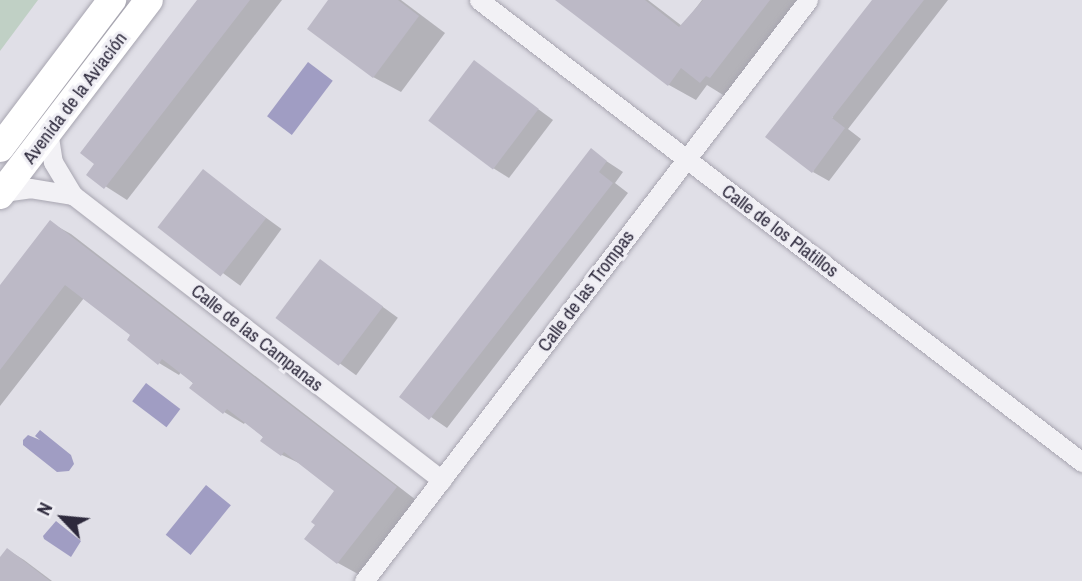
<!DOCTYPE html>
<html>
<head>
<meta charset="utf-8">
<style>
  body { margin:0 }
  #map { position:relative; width:1082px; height:581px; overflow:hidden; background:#e0dfe7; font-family:"Archivo Narrow",sans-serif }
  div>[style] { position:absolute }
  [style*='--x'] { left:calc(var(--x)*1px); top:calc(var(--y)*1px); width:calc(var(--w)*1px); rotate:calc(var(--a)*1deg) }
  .green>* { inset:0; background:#c0d0c5 }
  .water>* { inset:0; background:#a09dc3; transform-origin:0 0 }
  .shadow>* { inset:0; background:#0003; transform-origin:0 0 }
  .building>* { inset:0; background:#bcb9c6; transform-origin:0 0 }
  .roads { filter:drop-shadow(0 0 2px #a7a5b0) drop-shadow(0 0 2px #a7a5b0) }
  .minor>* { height:19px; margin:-9.5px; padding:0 9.5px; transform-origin:9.5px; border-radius:9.5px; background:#f2f1f5 }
  .secondary>* { height:28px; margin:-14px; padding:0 14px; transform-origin:14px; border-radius:14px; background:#fff }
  span { translate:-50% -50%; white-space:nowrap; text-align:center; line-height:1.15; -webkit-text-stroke:6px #efeef4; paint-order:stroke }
  .street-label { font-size:19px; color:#2d293c }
  .north { position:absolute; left:28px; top:483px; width:70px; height:70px; -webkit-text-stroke:5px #efeef4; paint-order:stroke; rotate:296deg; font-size:19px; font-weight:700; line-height:28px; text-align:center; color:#2d293c }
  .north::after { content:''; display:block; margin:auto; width:24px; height:32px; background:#2d293c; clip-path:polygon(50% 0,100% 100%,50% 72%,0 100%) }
</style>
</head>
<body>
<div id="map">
  <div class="green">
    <div style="clip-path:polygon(0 0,38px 0,0 51px)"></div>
  </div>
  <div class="water">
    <div style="left:308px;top:62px;width:31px;height:68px;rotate:37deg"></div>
    <div style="left:146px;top:383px;width:43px;height:23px;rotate:37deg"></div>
    <div style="clip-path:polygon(40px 430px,71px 455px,74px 464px,69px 471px,57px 472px,23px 445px,23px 440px,28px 435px,40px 440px,35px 436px)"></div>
    <div style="left:206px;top:485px;width:32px;height:64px;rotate:39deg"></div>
    <div style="clip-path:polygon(56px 521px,81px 541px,71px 557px,44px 539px,43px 536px)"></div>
  </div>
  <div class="shadow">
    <div style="clip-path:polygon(200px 0,282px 0,127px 200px,88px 175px)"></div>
    <div style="clip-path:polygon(330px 0,401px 0,445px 33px,401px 92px,373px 77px)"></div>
    <div style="clip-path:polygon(558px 0,648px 0,682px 26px,702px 0,801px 0,728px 98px,707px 85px,696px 100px,669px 85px)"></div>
    <div style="clip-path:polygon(874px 0,948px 0,848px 129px,861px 139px,829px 181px,813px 172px)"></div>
    <div style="clip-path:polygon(474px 62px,553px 120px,509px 178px,493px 168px)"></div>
    <div style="clip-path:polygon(591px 151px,623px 172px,615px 183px,628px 193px,447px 428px,402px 397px)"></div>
    <div style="left:203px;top:172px;width:97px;height:70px;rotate:36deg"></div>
    <div style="clip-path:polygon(51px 223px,71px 234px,416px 500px,358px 574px,338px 563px,337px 490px,303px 465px,282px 455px,246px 421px,244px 424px,224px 412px,181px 372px,179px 375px,159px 363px,132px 335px,84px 298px,0 406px,0 288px)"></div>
    <div style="left:321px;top:262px;width:95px;height:71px;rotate:36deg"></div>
    <div style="clip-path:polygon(8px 550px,24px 560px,52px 581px,0 581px,0 560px)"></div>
  </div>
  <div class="building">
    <div style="clip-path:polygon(197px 0,250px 0,104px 189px,86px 175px,94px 164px,80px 153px)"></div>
    <div style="clip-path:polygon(328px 0,398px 0,419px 16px,373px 78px,307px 29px)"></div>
    <div style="clip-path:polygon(555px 0,645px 0,679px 27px,703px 0,770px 0,710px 78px,706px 76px,700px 83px,681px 68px,668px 86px)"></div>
    <div style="clip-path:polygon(872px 0,924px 0,832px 118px,845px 128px,812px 173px,765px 137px)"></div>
    <div style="left:474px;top:60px;width:81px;height:76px;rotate:37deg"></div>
    <div style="clip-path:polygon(591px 148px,607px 161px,599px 172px,613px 183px,429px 420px,399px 397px)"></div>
    <div style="left:203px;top:169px;width:80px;height:74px;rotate:38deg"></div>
    <div style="clip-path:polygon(50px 220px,397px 487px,337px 564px,304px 539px,315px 525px,311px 522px,334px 491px,284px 452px,281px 456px,260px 441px,263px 437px,227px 409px,223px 414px,189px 388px,193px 383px,162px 359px,158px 365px,127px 340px,130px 335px,65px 285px,0 370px,0 285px)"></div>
    <div style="left:320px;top:259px;width:79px;height:74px;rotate:37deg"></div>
    <div style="clip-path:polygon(7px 548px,50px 581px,0 581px,0 557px)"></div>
  </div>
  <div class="roads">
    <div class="minor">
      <div style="--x:479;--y:0;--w:760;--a:37.46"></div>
      <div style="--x:48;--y:131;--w:31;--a:81"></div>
      <div style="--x:53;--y:162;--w:39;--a:59"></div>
      <div style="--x:73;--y:195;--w:466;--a:37.7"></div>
      <div style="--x:3;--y:192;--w:27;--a:-8"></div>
      <div style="--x:30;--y:188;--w:44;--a:9.2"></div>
      <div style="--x:364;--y:581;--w:731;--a:-52.61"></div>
    </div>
    <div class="secondary">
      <div style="--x:0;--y:148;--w:186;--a:-52.9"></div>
      <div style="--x:0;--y:195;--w:245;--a:-52.6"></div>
    </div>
  </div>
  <div class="street-label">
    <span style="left:75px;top:98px;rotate:-53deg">Avenida de la Aviación</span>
    <span style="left:780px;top:231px;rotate:37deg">Calle de los Platillos</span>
    <span style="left:586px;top:291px;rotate:-53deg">Calle de las Trompas</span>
    <span style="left:257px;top:338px;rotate:38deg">Calle de las Campanas</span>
  </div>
  <div class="north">N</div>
</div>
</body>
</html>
